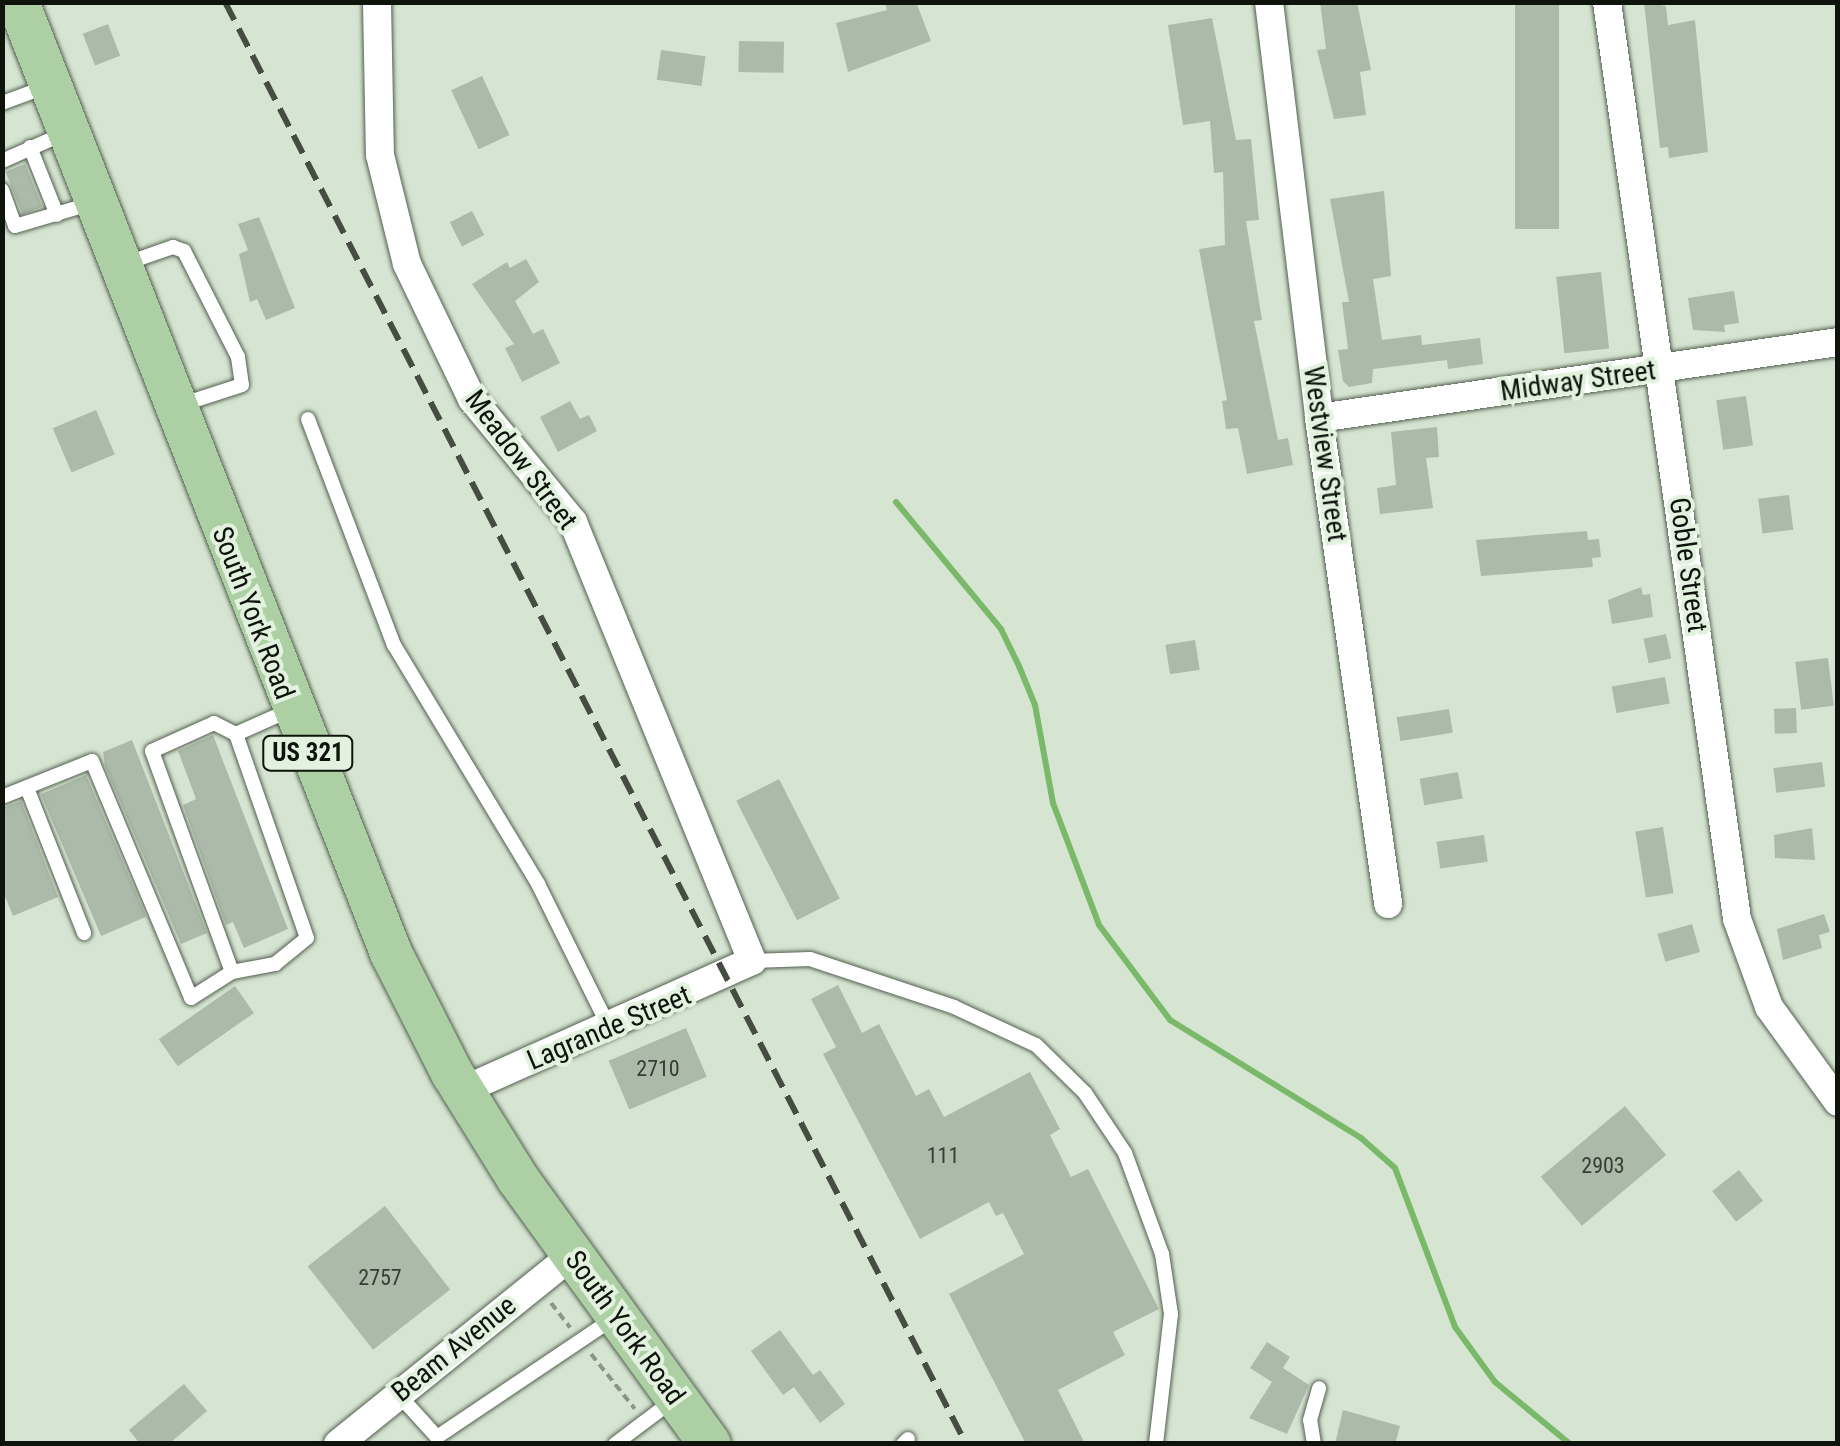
<!DOCTYPE html>
<html>
<head>
<meta charset="utf-8">
<style>
  body { margin:0 }
  #map { position:relative; width:1840px; height:1446px; overflow:hidden; background:#d6e5d2; font-family:"Roboto Condensed",sans-serif }
  div>[style] { position:absolute }
  [style*='--x'] { left:calc(var(--x)*1px); top:calc(var(--y)*1px); width:calc(var(--w)*1px); rotate:calc(var(--a)*1deg) }
  .stream>* { height:6px; margin:-3px; padding:0 3px; transform-origin:3px; border-radius:3px; background:#7ab96a }
  .building>* { inset:0; background:#acbaa9; transform-origin:0 0 }
  .path>* { height:4px; margin-top:-2px; transform-origin:0; background:repeating-linear-gradient(90deg,#8b9688 0 8px,transparent 0 13px) }
  .roads { filter:drop-shadow(0 0 2px #536050) drop-shadow(0 0 2px #536050) }
  .service>* { height:14px; margin:-7px; padding:0 7px; transform-origin:7px; border-radius:7px; background:#fff }
  .minor>* { height:28px; margin:-14px; padding:0 14px; transform-origin:14px; border-radius:14px; background:#fff }
  .primary>* { height:42px; margin:-21px; padding:0 21px; transform-origin:21px; border-radius:21px; background:#acd0a3 }
  .rail>* { height:6px; margin-top:-3px; transform-origin:0; background:repeating-linear-gradient(90deg,#454c42 0 20px,transparent 0 30px) }
  span { translate:-50% -50%; white-space:nowrap; text-align:center; line-height:1.15; -webkit-text-stroke:8px #e3f2df; paint-order:stroke }
  .number-label { font-size:22px; color:#363d33 }
  .number-label span { -webkit-text-stroke-width:0 }
  .shield-label span { padding:2px 8px; background:#e3f2df; border:2px solid; border-radius:8px; -webkit-text-stroke-width:0 }
  .shield-label { font-size:25px; color:#0e130c; font-weight:700 }
  .street-label { font-size:28px; color:#0e130c }
  .frame { position:absolute; inset:0; border:5px solid #0e130c; pointer-events:none }
</style>
</head>
<body>
<div id="map">
  <div class="stream">
    <div style="--x:896;--y:502;--w:165;--a:50.4"></div>
    <div style="--x:1001;--y:629;--w:41;--a:64.1"></div>
    <div style="--x:1019;--y:666;--w:42;--a:67.7"></div>
    <div style="--x:1035;--y:705;--w:100;--a:79.6"></div>
    <div style="--x:1053;--y:803;--w:130;--a:69.3"></div>
    <div style="--x:1099;--y:925;--w:119;--a:53.2"></div>
    <div style="--x:1170;--y:1020;--w:225;--a:31.7"></div>
    <div style="--x:1361;--y:1138;--w:45;--a:41.4"></div>
    <div style="--x:1395;--y:1168;--w:170;--a:69.3"></div>
    <div style="--x:1455;--y:1327;--w:68;--a:54"></div>
    <div style="--x:1495;--y:1382;--w:97;--a:39.6"></div>
  </div>
  <div class="building">
    <div style="clip-path:polygon(885px 2px,916px 2px,931px 41px,848px 72px,836px 23px,887px 10px)"></div>
    <div style="clip-path:polygon(1320px 2px,1357px 2px,1371px 70px,1360px 72px,1366px 115px,1334px 119px,1317px 50px,1326px 49px)"></div>
    <div style="left:1515px;top:2px;width:44px;height:227px"></div>
    <div style="clip-path:polygon(1644px 2px,1666px 6px,1668px 25px,1695px 20px,1708px 152px,1669px 158px,1668px 147px,1660px 148px)"></div>
    <div style="clip-path:polygon(1212px 18px,1236px 140px,1251px 139px,1259px 220px,1246px 221px,1262px 320px,1254px 321px,1278px 440px,1288px 438px,1293px 465px,1247px 474px,1238px 428px,1226px 429px,1222px 401px,1227px 400px,1199px 249px,1225px 245px,1223px 172px,1214px 173px,1210px 121px,1183px 125px,1168px 25px)"></div>
    <div style="left:108px;top:24px;width:34px;height:27px;rotate:69deg"></div>
    <div style="left:739px;top:41px;width:45px;height:31px;rotate:1deg"></div>
    <div style="left:661px;top:50px;width:45px;height:30px;rotate:8deg"></div>
    <div style="left:482px;top:76px;width:65px;height:34px;rotate:65deg"></div>
    <div style="left:25px;top:164px;width:46px;height:21px;rotate:68deg"></div>
    <div style="clip-path:polygon(1384px 191px,1391px 276px,1373px 279px,1382px 340px,1421px 335px,1422px 345px,1480px 338px,1483px 364px,1448px 369px,1447px 360px,1373px 369px,1372px 383px,1349px 387px,1343px 381px,1338px 350px,1348px 349px,1342px 302px,1349px 302px,1330px 199px)"></div>
    <div style="left:472px;top:211px;width:27px;height:25px;rotate:63deg"></div>
    <div style="clip-path:polygon(259px 217px,295px 308px,266px 320px,257px 299px,250px 302px,239px 254px,248px 250px,238px 224px)"></div>
    <div style="clip-path:polygon(526px 259px,539px 282px,515px 301px,533px 334px,543px 329px,560px 363px,522px 382px,505px 348px,514px 344px,472px 284px,507px 262px,510px 268px)"></div>
    <div style="left:1601px;top:272px;width:77px;height:45px;rotate:84deg"></div>
    <div style="clip-path:polygon(1734px 291px,1739px 323px,1724px 325px,1725px 332px,1693px 330px,1688px 298px)"></div>
    <div style="left:1746px;top:396px;width:50px;height:30px;rotate:82deg"></div>
    <div style="clip-path:polygon(570px 401px,580px 419px,589px 415px,597px 431px,558px 452px,540px 417px)"></div>
    <div style="left:96px;top:410px;width:48px;height:47px;rotate:67deg"></div>
    <div style="clip-path:polygon(1437px 427px,1439px 457px,1426px 458px,1433px 508px,1380px 514px,1377px 488px,1396px 485px,1391px 432px)"></div>
    <div style="left:1789px;top:495px;width:35px;height:31px;rotate:83deg"></div>
    <div style="clip-path:polygon(1587px 531px,1588px 540px,1599px 539px,1601px 557px,1592px 558px,1593px 567px,1481px 576px,1476px 540px)"></div>
    <div style="clip-path:polygon(1641px 587px,1643px 595px,1650px 594px,1653px 617px,1612px 624px,1608px 600px)"></div>
    <div style="left:1666px;top:634px;width:25px;height:23px;rotate:78deg"></div>
    <div style="left:1195px;top:640px;width:30px;height:30px;rotate:81deg"></div>
    <div style="left:1828px;top:658px;width:48px;height:33px;rotate:83deg"></div>
    <div style="left:1665px;top:677px;width:27px;height:54px;rotate:80deg"></div>
    <div style="left:1796px;top:708px;width:25px;height:22px;rotate:88deg"></div>
    <div style="left:1449px;top:709px;width:24px;height:53px;rotate:81deg"></div>
    <div style="clip-path:polygon(213px 735px,288px 929px,244px 948px,233px 922px,226px 925px,183px 805px,196px 799px,178px 751px)"></div>
    <div style="clip-path:polygon(132px 740px,207px 933px,181px 944px,105px 766px,103px 752px)"></div>
    <div style="left:1822px;top:762px;width:25px;height:49px;rotate:83deg"></div>
    <div style="left:1458px;top:772px;width:27px;height:39px;rotate:80deg"></div>
    <div style="left:86px;top:775px;width:154px;height:49px;rotate:67deg"></div>
    <div style="left:779px;top:779px;width:134px;height:48px;rotate:63deg"></div>
    <div style="clip-path:polygon(21px 801px,58px 897px,13px 916px,2px 889px,2px 808px)"></div>
    <div style="left:1663px;top:827px;width:67px;height:28px;rotate:81deg"></div>
    <div style="clip-path:polygon(1812px 828px,1815px 860px,1775px 858px,1774px 835px)"></div>
    <div style="left:1484px;top:835px;width:27px;height:48px;rotate:82deg"></div>
    <div style="clip-path:polygon(1824px 914px,1830px 932px,1819px 935px,1822px 948px,1783px 960px,1777px 929px)"></div>
    <div style="left:1692px;top:924px;width:29px;height:36px;rotate:74deg"></div>
    <div style="clip-path:polygon(838px 985px,862px 1033px,879px 1024px,916px 1096px,929px 1089px,944px 1117px,1030px 1072px,1060px 1129px,1050px 1135px,1071px 1177px,1088px 1169px,1159px 1309px,1113px 1332px,1125px 1355px,1058px 1390px,1085px 1444px,1026px 1444px,949px 1294px,1024px 1254px,1003px 1213px,996px 1216px,989px 1202px,920px 1239px,823px 1054px,836px 1047px,811px 999px)"></div>
    <div style="left:235px;top:986px;width:33px;height:93px;rotate:55deg"></div>
    <div style="left:686px;top:1028px;width:53px;height:84px;rotate:67deg"></div>
    <div style="left:1625px;top:1106px;width:64px;height:110px;rotate:50deg"></div>
    <div style="left:1739px;top:1170px;width:39px;height:34px;rotate:52deg"></div>
    <div style="left:385px;top:1206px;width:106px;height:98px;rotate:52deg"></div>
    <div style="clip-path:polygon(780px 1330px,813px 1375px,820px 1370px,845px 1404px,820px 1423px,794px 1387px,783px 1395px,751px 1351px)"></div>
    <div style="clip-path:polygon(1267px 1342px,1290px 1357px,1283px 1368px,1309px 1385px,1287px 1434px,1249px 1418px,1272px 1382px,1250px 1368px)"></div>
    <div style="clip-path:polygon(184px 1384px,207px 1411px,169px 1444px,140px 1444px,129px 1430px)"></div>
    <div style="clip-path:polygon(1343px 1410px,1400px 1426px,1395px 1444px,1335px 1444px)"></div>
  </div>
  <div class="path">
    <div style="--x:551;--y:1303;--w:31;--a:52"></div>
    <div style="--x:591;--y:1354;--w:70;--a:51.3"></div>
  </div>
  <div class="roads">
    <div class="service">
      <div style="--x:2;--y:103;--w:49;--a:-20.3"></div>
      <div style="--x:30;--y:147;--w:73;--a:68.3"></div>
      <div style="--x:2;--y:161;--w:67;--a:-23.9"></div>
      <div style="--x:2;--y:190;--w:38;--a:70"></div>
      <div style="--x:15;--y:226;--w:81;--a:-16.4"></div>
      <div style="--x:127;--y:263;--w:49;--a:-19.2"></div>
      <div style="--x:173;--y:247;--w:12;--a:20"></div>
      <div style="--x:184;--y:251;--w:119;--a:63"></div>
      <div style="--x:238;--y:357;--w:28;--a:82"></div>
      <div style="--x:242;--y:385;--w:65;--a:162.1"></div>
      <div style="--x:308;--y:419;--w:242;--a:69.2"></div>
      <div style="--x:394;--y:645;--w:279;--a:58.9"></div>
      <div style="--x:538;--y:884;--w:160;--a:63.6"></div>
      <div style="--x:27;--y:788;--w:156;--a:68.5"></div>
      <div style="--x:2;--y:797;--w:97;--a:-21.8"></div>
      <div style="--x:92;--y:761;--w:257;--a:67.3"></div>
      <div style="--x:191;--y:998;--w:49;--a:-32.4"></div>
      <div style="--x:232;--y:972;--w:44;--a:-10.5"></div>
      <div style="--x:275;--y:964;--w:41;--a:-39.1"></div>
      <div style="--x:307;--y:938;--w:216;--a:-109.2"></div>
      <div style="--x:236;--y:734;--w:59;--a:-24"></div>
      <div style="--x:752;--y:961;--w:58;--a:-2"></div>
      <div style="--x:810;--y:959;--w:152;--a:18.4"></div>
      <div style="--x:954;--y:1007;--w:90;--a:24.9"></div>
      <div style="--x:1036;--y:1045;--w:69;--a:44.4"></div>
      <div style="--x:1085;--y:1093;--w:72;--a:56.3"></div>
      <div style="--x:1125;--y:1153;--w:108;--a:69.9"></div>
      <div style="--x:1162;--y:1254;--w:61;--a:81.5"></div>
      <div style="--x:1171;--y:1314;--w:131;--a:96.6"></div>
      <div style="--x:232;--y:972;--w:235;--a:-109.9"></div>
      <div style="--x:152;--y:751;--w:68;--a:-24.3"></div>
      <div style="--x:214;--y:723;--w:25;--a:27"></div>
      <div style="--x:398;--y:1394;--w:58;--a:47.8"></div>
      <div style="--x:437;--y:1437;--w:210;--a:-33.9"></div>
      <div style="--x:615;--y:1444;--w:70;--a:-36.9"></div>
      <div style="--x:903;--y:1444;--w:7;--a:-45"></div>
      <div style="--x:1314;--y:1444;--w:24;--a:-99"></div>
      <div style="--x:1310;--y:1420;--w:33;--a:-74"></div>
    </div>
    <div class="minor">
      <div style="--x:377;--y:2;--w:153;--a:88.9"></div>
      <div style="--x:380;--y:155;--w:112;--a:76.1"></div>
      <div style="--x:407;--y:264;--w:150;--a:64.3"></div>
      <div style="--x:472;--y:399;--w:159;--a:50.6"></div>
      <div style="--x:573;--y:522;--w:474;--a:67.8"></div>
      <div style="--x:752;--y:961;--w:316;--a:155.9"></div>
      <div style="--x:1269;--y:2;--w:419;--a:83.1"></div>
      <div style="--x:1319;--y:418;--w:491;--a:81.9"></div>
      <div style="--x:1607;--y:2;--w:926;--a:81.93"></div>
      <div style="--x:1737;--y:919;--w:94;--a:70"></div>
      <div style="--x:1769;--y:1007;--w:117;--a:54"></div>
      <div style="--x:1319;--y:418;--w:525;--a:-8.33"></div>
      <div style="--x:338;--y:1444;--w:301;--a:-38.9"></div>
    </div>
    <div class="primary">
      <div style="--x:18;--y:2;--w:1022;--a:68.58"></div>
      <div style="--x:391;--y:953;--w:135;--a:63.1"></div>
      <div style="--x:452;--y:1073;--w:125;--a:58.1"></div>
      <div style="--x:518;--y:1179;--w:327;--a:54.1"></div>
    </div>
  </div>
  <div class="rail">
    <div style="--x:225;--y:2;--w:1621;--a:62.8"></div>
  </div>
  <div class="number-label">
    <span style="left:658px;top:1069px">2710</span>
    <span style="left:943px;top:1156px">111</span>
    <span style="left:1603px;top:1166px">2903</span>
    <span style="left:380px;top:1278px">2757</span>
  </div>
  <div class="shield-label">
    <span style="left:308px;top:753px">US 321</span>
  </div>
  <div class="street-label">
    <span style="left:1578px;top:381px;rotate:-8deg">Midway Street</span>
    <span style="left:1325px;top:454px;rotate:82deg">Westview Street</span>
    <span style="left:521px;top:460px;rotate:53deg">Meadow Street</span>
    <span style="left:1688px;top:565px;rotate:82deg">Goble Street</span>
    <span style="left:253px;top:613px;rotate:69deg">South York Road</span>
    <span style="left:609px;top:1028px;rotate:-23deg">Lagrande Street</span>
    <span style="left:625px;top:1328px;rotate:54deg">South York Road</span>
    <span style="left:454px;top:1349px;rotate:-39deg">Beam Avenue</span>
  </div>
  <div class="frame"></div>
</div>
</body>
</html>
